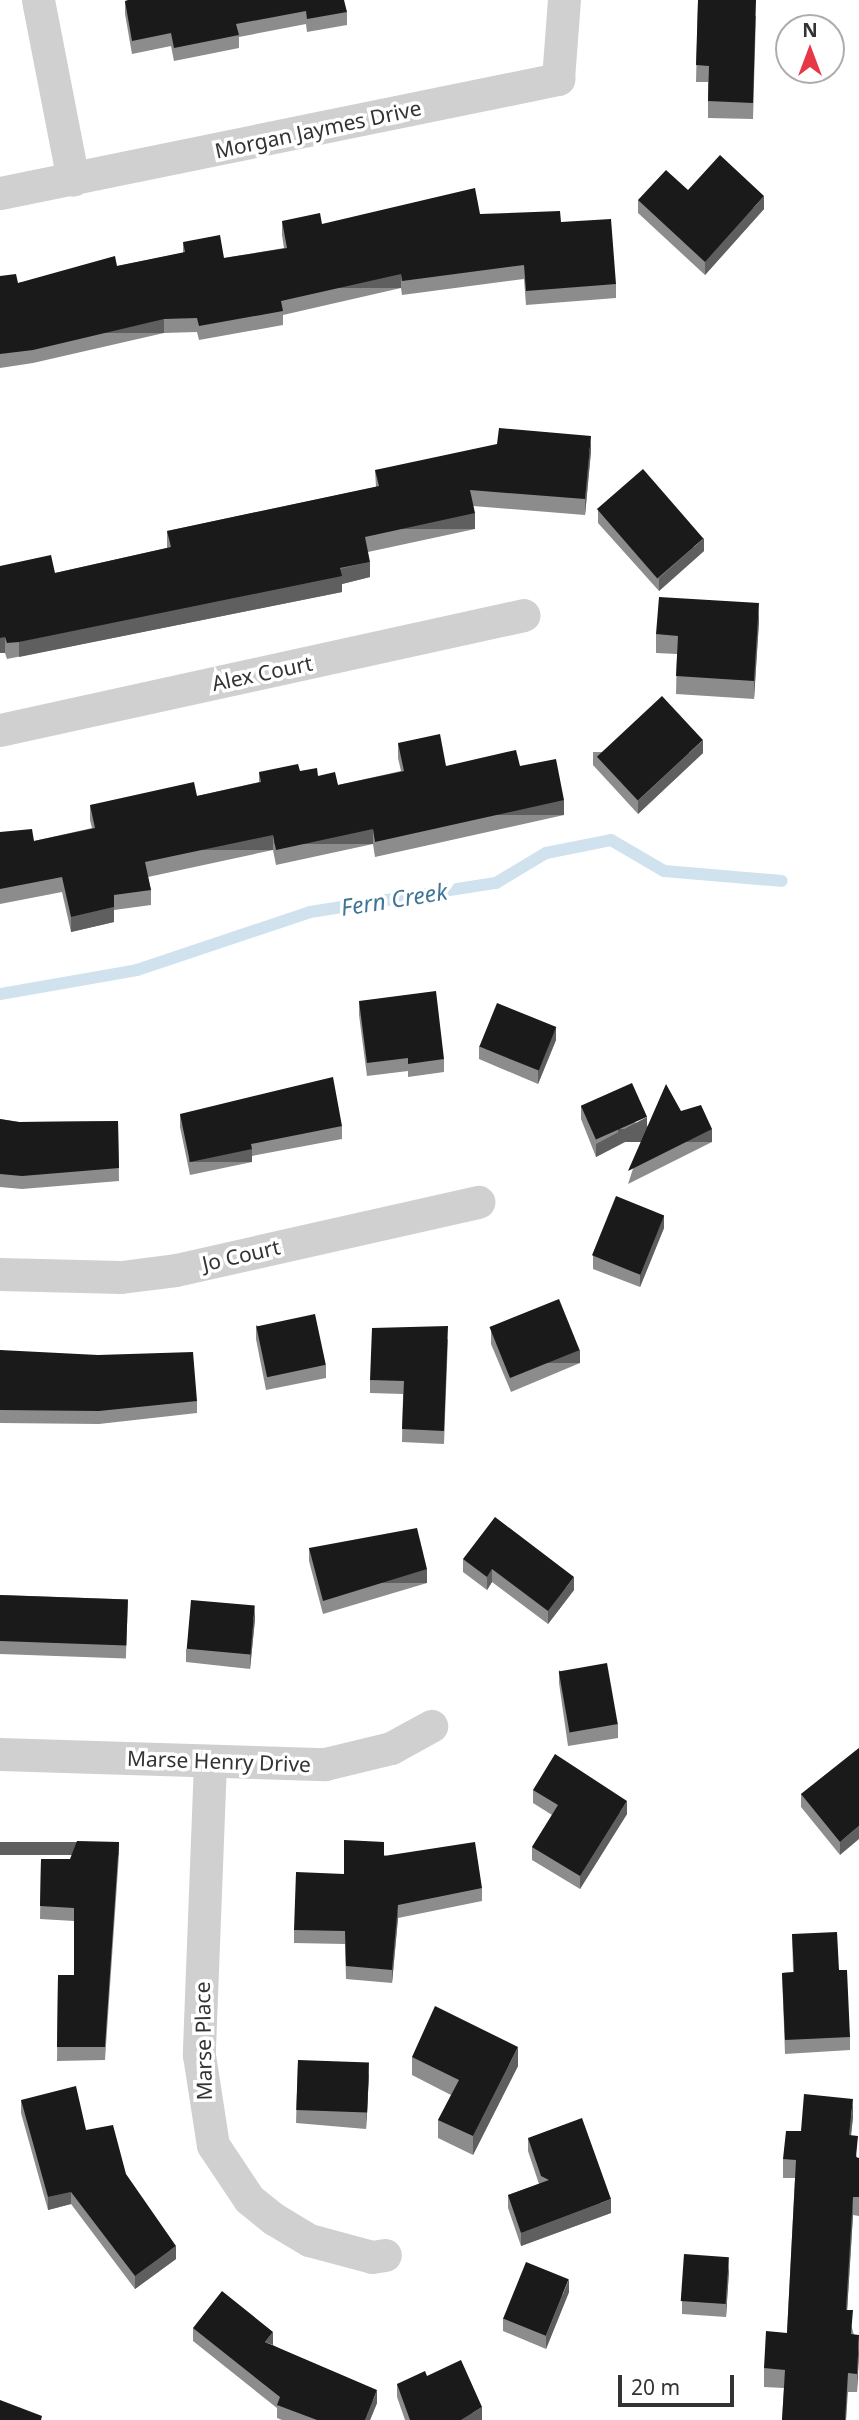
<!DOCTYPE html>
<html>
<head>
<meta charset="utf-8">
<style>
  body { margin:0 }
  #map { position:relative; width:859px; height:2420px; overflow:hidden; background:#fff; font-family:"Noto Sans",sans-serif }
  div>[style] { position:absolute }
  [style*='--x'] { left:calc(var(--x)*1px); top:calc(var(--y)*1px); width:calc(var(--w)*1px); rotate:calc(var(--a)*1deg) }
  .stream>* { height:12px; margin:-6px; padding:0 6px; transform-origin:6px; border-radius:6px; background:#cfe2ee }
  .street>* { height:33px; margin:-16.5px; padding:0 16.5px; transform-origin:16.5px; border-radius:16.5px; background:#d0d0d0 }
  .wall>* { inset:0; background:#8c8c8c; transform-origin:0 0 }
  .shaded-wall>* { inset:0; background:#5f5f5f; transform-origin:0 0 }
  .building>* { inset:0; background:#1a1a1a; transform-origin:0 0 }
  span { translate:-50% -50%; white-space:nowrap; text-align:center; line-height:1.15; -webkit-text-stroke:7px #fff; paint-order:stroke }
  .street-label { font-size:21px; color:#333 }
  .water-label { font-size:23px; color:#3f7597; font-style:italic }
  .north { position:absolute; left:775px; top:14px; width:70px; height:70px; box-sizing:border-box; background:#fff; border:2px solid #adadad; border-radius:50%; rotate:0deg; font-size:19px; font-weight:700; line-height:28px; text-align:center; color:#333 }
  .north::after { content:''; display:block; margin:auto; width:24px; height:32px; background:#e63946; clip-path:polygon(50% 0,100% 100%,50% 72%,0 100%) }
  .scale { position:absolute; left:618px; top:2375px; width:116px; height:32px; box-sizing:border-box; border:4px solid #333; border-top:0; padding-left:9px; font-size:21px; line-height:24px; white-space:nowrap; color:#333; -webkit-text-stroke:5px #fff; paint-order:stroke }
</style>
</head>
<body>
<div id="map">
  <div class="stream">
    <div style="--x:0;--y:994;--w:139;--a:-9.9"></div>
    <div style="--x:137;--y:970;--w:182;--a:-18.5"></div>
    <div style="--x:310;--y:912;--w:188;--a:-8.9"></div>
    <div style="--x:496;--y:883;--w:58;--a:-31"></div>
    <div style="--x:546;--y:853;--w:66;--a:-11.3"></div>
    <div style="--x:611;--y:840;--w:61;--a:30.3"></div>
    <div style="--x:664;--y:871;--w:118;--a:4.8"></div>
  </div>
  <div class="street">
    <div style="--x:38;--y:0;--w:183;--a:79"></div>
    <div style="--x:0;--y:193;--w:570;--a:-11.55"></div>
    <div style="--x:558;--y:79;--w:79;--a:-85.7"></div>
    <div style="--x:0;--y:730;--w:536;--a:-12.38"></div>
    <div style="--x:0;--y:1274;--w:121;--a:1.4"></div>
    <div style="--x:121;--y:1277;--w:55;--a:-7.3"></div>
    <div style="--x:176;--y:1270;--w:310;--a:-12.7"></div>
    <div style="--x:0;--y:1754;--w:325;--a:1.8"></div>
    <div style="--x:325;--y:1764;--w:68;--a:-13.6"></div>
    <div style="--x:391;--y:1748;--w:46;--a:-28.8"></div>
    <div style="--x:210;--y:1762;--w:293;--a:92.2"></div>
    <div style="--x:199;--y:2055;--w:91;--a:81.2"></div>
    <div style="--x:213;--y:2145;--w:65;--a:56.3"></div>
    <div style="--x:249;--y:2199;--w:32;--a:39"></div>
    <div style="--x:274;--y:2219;--w:41;--a:31"></div>
    <div style="--x:309;--y:2240;--w:65;--a:15.1"></div>
    <div style="--x:372;--y:2257;--w:13;--a:-9"></div>
  </div>
  <div class="wall">
    <div style="clip-path:polygon(698px 0,756px 16px,753px 119px,708px 118px,708px 82px,696px 82px)"></div>
    <div style="clip-path:polygon(125px 1px,347px 12px,347px 25px,307px 32px,306px 24px,239px 37px,239px 48px,174px 61px,171px 46px,132px 54px,125px 14px)"></div>
    <div style="clip-path:polygon(638px 200px,764px 209px,705px 275px,638px 213px)"></div>
    <div style="clip-path:polygon(480px 214px,561px 222px,616px 284px,616px 298px,526px 305px,524px 279px,402px 295px,401px 288px,283px 315px,283px 325px,199px 340px,197px 332px,164px 333px,33px 363px,0 368px,0 276px,18px 283px,117px 266px,183px 253px,183px 242px,224px 258px,284px 248px,282px 235px,282px 221px,322px 224px)"></div>
    <div style="clip-path:polygon(591px 451px,585px 515px,473px 506px,475px 529px,368px 552px,370px 577px,342px 584px,342px 592px,7px 659px,5px 653px,0 566px,55px 573px,167px 548px,167px 531px,376px 487px,375px 470px)"></div>
    <div style="clip-path:polygon(598px 510px,704px 551px,659px 591px,598px 523px)"></div>
    <div style="clip-path:polygon(759px 621px,754px 699px,676px 694px,677px 654px,656px 653px,656px 634px)"></div>
    <div style="clip-path:polygon(398px 743px,446px 766px,520px 766px,564px 815px,375px 857px,373px 844px,276px 865px,273px 850px,148px 877px,151px 890px,151px 905px,114px 910px,114px 922px,71px 932px,62px 892px,0 904px,0 832px,34px 841px,92px 828px,90px 820px,90px 805px,197px 796px,259px 782px,259px 772px,300px 771px,318px 776px,338px 785px,401px 771px,398px 758px)"></div>
    <div style="clip-path:polygon(593px 752px,703px 753px,638px 814px,593px 765px)"></div>
    <div style="clip-path:polygon(359px 1001px,444px 1059px,444px 1072px,408px 1077px,408px 1071px,367px 1076px,359px 1015px)"></div>
    <div style="clip-path:polygon(556px 1040px,538px 1084px,479px 1059px,479px 1046px)"></div>
    <div style="clip-path:polygon(581px 1106px,647px 1126px,681px 1111px,712px 1142px,628px 1184px,645px 1132px,596px 1157px,581px 1119px)"></div>
    <div style="clip-path:polygon(180px 1114px,342px 1126px,342px 1139px,252px 1156px,252px 1162px,190px 1175px,180px 1127px)"></div>
    <div style="clip-path:polygon(0 1119px,19px 1122px,118px 1121px,119px 1181px,22px 1189px,0 1187px)"></div>
    <div style="clip-path:polygon(664px 1228px,640px 1287px,593px 1269px,593px 1256px)"></div>
    <div style="clip-path:polygon(256px 1325px,326px 1365px,326px 1378px,266px 1390px,256px 1339px)"></div>
    <div style="clip-path:polygon(491px 1331px,580px 1363px,511px 1392px,491px 1344px)"></div>
    <div style="clip-path:polygon(448px 1339px,444px 1444px,402px 1442px,403px 1394px,370px 1393px,370px 1380px)"></div>
    <div style="clip-path:polygon(0 1350px,197px 1401px,197px 1413px,99px 1424px,0 1423px)"></div>
    <div style="clip-path:polygon(309px 1548px,427px 1583px,323px 1614px,309px 1561px)"></div>
    <div style="clip-path:polygon(463px 1559px,574px 1590px,548px 1624px,492px 1582px,487px 1590px,463px 1572px)"></div>
    <div style="left:0;top:1595px;width:128px;height:59px;rotate:2deg"></div>
    <div style="clip-path:polygon(255px 1619px,250px 1669px,186px 1662px,186px 1649px)"></div>
    <div style="clip-path:polygon(559px 1670px,618px 1724px,618px 1738px,568px 1746px,559px 1683px)"></div>
    <div style="clip-path:polygon(859px 1748px,840px 1855px,801px 1807px,801px 1794px)"></div>
    <div style="clip-path:polygon(533px 1790px,627px 1814px,580px 1889px,532px 1860px,532px 1847px,552px 1815px,533px 1803px)"></div>
    <div style="clip-path:polygon(119px 1855px,105px 2060px,57px 2061px,58px 1975px,74px 1975px,74px 1921px,40px 1919px,41px 1859px,70px 1859px)"></div>
    <div style="clip-path:polygon(384px 1855px,482px 1888px,482px 1901px,398px 1918px,392px 1983px,346px 1979px,345px 1944px,294px 1943px,294px 1930px,344px 1874px)"></div>
    <div style="clip-path:polygon(792px 1934px,839px 1970px,850px 2037px,850px 2050px,785px 2054px,782px 1973px,793px 1972px)"></div>
    <div style="clip-path:polygon(412px 2057px,518px 2066px,473px 2155px,438px 2138px,438px 2120px,451px 2095px,412px 2075px)"></div>
    <div style="clip-path:polygon(298px 2060px,369px 2075px,366px 2129px,296px 2123px)"></div>
    <div style="clip-path:polygon(21px 2100px,86px 2130px,176px 2259px,135px 2289px,71px 2204px,48px 2210px,21px 2113px)"></div>
    <div style="clip-path:polygon(853px 2117px,851px 2135px,857px 2158px,859px 2158px,859px 2216px,853px 2215px,847px 2310px,859px 2353px,857px 2392px,848px 2392px,846px 2420px,782px 2420px,784px 2388px,764px 2387px,764px 2368px,787px 2333px,795px 2178px,783px 2178px,783px 2159px)"></div>
    <div style="clip-path:polygon(528px 2138px,611px 2213px,521px 2246px,508px 2208px,508px 2195px,539px 2184px,528px 2151px)"></div>
    <div style="clip-path:polygon(729px 2270px,726px 2317px,682px 2314px,682px 2301px)"></div>
    <div style="clip-path:polygon(569px 2292px,546px 2349px,503px 2331px,503px 2318px)"></div>
    <div style="clip-path:polygon(193px 2328px,273px 2345px,377px 2403px,370px 2420px,282px 2420px,277px 2418px,277px 2408px,193px 2341px)"></div>
    <div style="clip-path:polygon(427px 2376px,482px 2420px,405px 2420px,397px 2397px,397px 2384px)"></div>
  </div>
  <div class="shaded-wall">
    <div style="clip-path:polygon(764px 196px,764px 209px,705px 275px,705px 262px)"></div>
    <div style="left:401px;top:274px;width:14px;height:123px;rotate:90deg"></div>
    <div style="left:164px;top:319px;width:14px;height:135px;rotate:90deg"></div>
    <div style="clip-path:polygon(591px 436px,591px 451px,585px 515px,585px 499px)"></div>
    <div style="left:475px;top:513px;width:16px;height:113px;rotate:90deg"></div>
    <div style="clip-path:polygon(704px 538px,704px 551px,659px 591px,659px 578px)"></div>
    <div style="clip-path:polygon(370px 562px,370px 577px,342px 584px,342px 592px,19px 657px,19px 642px)"></div>
    <div style="clip-path:polygon(759px 603px,759px 621px,754px 699px,754px 681px)"></div>
    <div style="left:5px;top:637px;width:16px;height:5px;rotate:90deg"></div>
    <div style="clip-path:polygon(703px 740px,703px 753px,638px 814px,638px 801px)"></div>
    <div style="left:564px;top:800px;width:15px;height:194px;rotate:90deg"></div>
    <div style="left:373px;top:829px;width:15px;height:99px;rotate:90deg"></div>
    <div style="left:273px;top:835px;width:15px;height:131px;rotate:90deg"></div>
    <div style="clip-path:polygon(114px 907px,114px 922px,71px 932px,71px 917px)"></div>
    <div style="clip-path:polygon(556px 1027px,556px 1040px,538px 1084px,538px 1071px)"></div>
    <div style="clip-path:polygon(647px 1117px,647px 1130px,596px 1157px,596px 1144px)"></div>
    <div style="left:712px;top:1129px;width:13px;height:94px;rotate:90deg"></div>
    <div style="left:252px;top:1149px;width:13px;height:63px;rotate:90deg"></div>
    <div style="clip-path:polygon(664px 1215px,664px 1228px,640px 1287px,640px 1274px)"></div>
    <div style="left:580px;top:1350px;width:13px;height:75px;rotate:90deg"></div>
    <div style="left:427px;top:1569px;width:14px;height:109px;rotate:90deg"></div>
    <div style="clip-path:polygon(492px 1569px,492px 1582px,487px 1590px,487px 1577px)"></div>
    <div style="clip-path:polygon(574px 1577px,574px 1590px,548px 1624px,548px 1611px)"></div>
    <div style="clip-path:polygon(255px 1606px,255px 1619px,250px 1669px,250px 1656px)"></div>
    <div style="clip-path:polygon(627px 1801px,627px 1814px,580px 1889px,580px 1876px)"></div>
    <div style="clip-path:polygon(859px 1826px,859px 1839px,840px 1855px,840px 1842px)"></div>
    <div style="left:119px;top:1842px;width:13px;height:205px;rotate:90deg"></div>
    <div style="clip-path:polygon(398px 1905px,398px 1918px,392px 1983px,392px 1970px)"></div>
    <div style="clip-path:polygon(518px 2047px,518px 2066px,473px 2155px,473px 2136px)"></div>
    <div style="clip-path:polygon(369px 2062px,369px 2075px,366px 2129px,366px 2116px)"></div>
    <div style="clip-path:polygon(853px 2099px,853px 2117px,849px 2154px,849px 2135px)"></div>
    <div style="clip-path:polygon(71px 2192px,71px 2204px,48px 2210px,48px 2197px)"></div>
    <div style="clip-path:polygon(853px 2197px,853px 2215px,846px 2329px,846px 2310px)"></div>
    <div style="clip-path:polygon(611px 2199px,611px 2213px,521px 2246px,521px 2233px)"></div>
    <div style="clip-path:polygon(176px 2246px,176px 2259px,135px 2289px,135px 2276px)"></div>
    <div style="clip-path:polygon(729px 2257px,729px 2270px,726px 2317px,726px 2304px)"></div>
    <div style="clip-path:polygon(569px 2279px,569px 2292px,546px 2349px,546px 2336px)"></div>
    <div style="clip-path:polygon(273px 2332px,273px 2345px,265px 2342px)"></div>
    <div style="clip-path:polygon(859px 2335px,859px 2353px,857px 2392px,857px 2374px)"></div>
    <div style="clip-path:polygon(848px 2373px,846px 2420px,845px 2420px)"></div>
    <div style="clip-path:polygon(377px 2390px,377px 2403px,370px 2420px,365px 2420px)"></div>
    <div style="clip-path:polygon(482px 2407px,482px 2420px,461px 2420px)"></div>
  </div>
  <div class="building">
    <div style="clip-path:polygon(128px 0,344px 0,347px 12px,307px 19px,306px 11px,236px 24px,239px 35px,174px 48px,171px 33px,132px 41px,125px 1px)"></div>
    <div style="clip-path:polygon(698px 0,756px 0,753px 103px,708px 101px,709px 66px,696px 65px)"></div>
    <div style="clip-path:polygon(720px 155px,764px 196px,705px 262px,638px 200px,666px 170px,688px 190px)"></div>
    <div style="clip-path:polygon(475px 188px,480px 214px,560px 211px,561px 222px,611px 219px,616px 284px,526px 291px,524px 265px,402px 281px,401px 274px,281px 301px,283px 311px,199px 326px,197px 318px,164px 319px,33px 350px,0 354px,0 276px,16px 274px,18px 283px,115px 256px,117px 266px,185px 252px,183px 242px,220px 235px,224px 258px,287px 248px,282px 221px,320px 213px,322px 224px)"></div>
    <div style="clip-path:polygon(499px 428px,591px 436px,585px 499px,470px 490px,475px 513px,365px 537px,370px 562px,340px 568px,342px 576px,19px 642px,7px 643px,5px 637px,0 638px,0 566px,51px 555px,55px 573px,171px 547px,167px 531px,379px 486px,375px 470px,497px 444px)"></div>
    <div style="left:643px;top:469px;width:92px;height:61px;rotate:49deg"></div>
    <div style="clip-path:polygon(659px 597px,759px 603px,754px 681px,676px 676px,678px 636px,656px 634px)"></div>
    <div style="left:662px;top:696px;width:60px;height:89px;rotate:47deg"></div>
    <div style="clip-path:polygon(440px 734px,446px 766px,516px 750px,520px 766px,556px 759px,564px 800px,375px 842px,373px 829px,276px 850px,273px 835px,145px 862px,151px 890px,114px 895px,114px 907px,71px 917px,62px 877px,0 889px,0 832px,32px 829px,34px 841px,95px 828px,90px 805px,194px 782px,197px 796px,261px 782px,259px 772px,298px 764px,300px 771px,317px 768px,318px 776px,335px 772px,338px 785px,404px 771px,398px 743px)"></div>
    <div style="clip-path:polygon(436px 991px,444px 1059px,408px 1064px,408px 1058px,367px 1063px,359px 1001px)"></div>
    <div style="left:497px;top:1003px;width:64px;height:47px;rotate:22deg"></div>
    <div style="clip-path:polygon(333px 1077px,342px 1126px,251px 1144px,252px 1149px,190px 1162px,180px 1114px)"></div>
    <div style="left:632px;top:1083px;width:37px;height:56px;rotate:66deg"></div>
    <div style="clip-path:polygon(666px 1084px,681px 1111px,701px 1105px,712px 1129px,628px 1171px)"></div>
    <div style="clip-path:polygon(0 1119px,19px 1122px,118px 1121px,119px 1168px,22px 1176px,0 1174px)"></div>
    <div style="left:616px;top:1196px;width:52px;height:64px;rotate:22deg"></div>
    <div style="left:559px;top:1299px;width:55px;height:75px;rotate:68deg"></div>
    <div style="left:315px;top:1314px;width:52px;height:60px;rotate:78deg"></div>
    <div style="clip-path:polygon(448px 1326px,444px 1431px,402px 1429px,404px 1381px,370px 1380px,372px 1328px)"></div>
    <div style="clip-path:polygon(0 1350px,98px 1355px,193px 1352px,197px 1401px,99px 1411px,0 1410px)"></div>
    <div style="clip-path:polygon(495px 1517px,574px 1577px,548px 1611px,492px 1569px,487px 1577px,463px 1559px)"></div>
    <div style="clip-path:polygon(417px 1528px,427px 1569px,323px 1601px,309px 1548px)"></div>
    <div style="left:0;top:1595px;width:128px;height:46px;rotate:2deg"></div>
    <div style="left:191px;top:1600px;width:64px;height:49px;rotate:5deg"></div>
    <div style="left:607px;top:1663px;width:62px;height:49px;rotate:80deg"></div>
    <div style="clip-path:polygon(859px 1748px,859px 1826px,840px 1842px,801px 1794px)"></div>
    <div style="clip-path:polygon(555px 1754px,627px 1801px,580px 1876px,532px 1847px,558px 1805px,533px 1790px)"></div>
    <div style="clip-path:polygon(344px 1840px,384px 1842px,384px 1856px,475px 1842px,482px 1888px,398px 1905px,392px 1970px,346px 1966px,345px 1931px,294px 1930px,296px 1872px,344px 1874px)"></div>
    <div style="clip-path:polygon(77px 1841px,119px 1842px,105px 2047px,57px 2047px,58px 1975px,74px 1975px,74px 1908px,40px 1906px,41px 1859px,70px 1859px)"></div>
    <div style="clip-path:polygon(837px 1932px,839px 1970px,847px 1970px,850px 2037px,785px 2040px,782px 1973px,794px 1972px,792px 1934px)"></div>
    <div style="clip-path:polygon(435px 2006px,518px 2047px,473px 2136px,438px 2120px,459px 2080px,412px 2057px)"></div>
    <div style="left:298px;top:2060px;width:71px;height:50px;rotate:2deg"></div>
    <div style="clip-path:polygon(76px 2086px,86px 2130px,113px 2125px,126px 2174px,176px 2246px,135px 2276px,71px 2192px,48px 2197px,21px 2100px)"></div>
    <div style="clip-path:polygon(804px 2094px,853px 2099px,849px 2135px,858px 2136px,856px 2157px,859px 2158px,859px 2197px,853px 2197px,846px 2310px,853px 2310px,851px 2334px,859px 2335px,857px 2374px,848px 2373px,845px 2420px,782px 2420px,785px 2370px,764px 2368px,766px 2331px,787px 2333px,796px 2160px,783px 2159px,786px 2131px,801px 2131px)"></div>
    <div style="clip-path:polygon(582px 2118px,611px 2199px,521px 2233px,508px 2195px,549px 2180px,541px 2176px,528px 2138px)"></div>
    <div style="left:684px;top:2254px;width:45px;height:47px;rotate:4deg"></div>
    <div style="left:526px;top:2262px;width:46px;height:61px;rotate:22deg"></div>
    <div style="clip-path:polygon(222px 2291px,273px 2332px,265px 2342px,377px 2390px,365px 2420px,317px 2420px,277px 2405px,280px 2397px,193px 2328px)"></div>
    <div style="clip-path:polygon(461px 2360px,482px 2407px,461px 2420px,410px 2420px,397px 2384px,425px 2371px,427px 2376px)"></div>
    <div style="clip-path:polygon(0 2400px,42px 2416px,41px 2420px,0 2420px)"></div>
  </div>
  <div class="street-label">
    <span style="left:318px;top:129px;rotate:-12deg">Morgan Jaymes Drive</span>
    <span style="left:262px;top:673px;rotate:-12deg">Alex Court</span>
    <span style="left:241px;top:1255px;rotate:-13deg">Jo Court</span>
    <span style="left:219px;top:1761px;rotate:2deg">Marse Henry Drive</span>
    <span style="left:203px;top:2041px;rotate:-91deg">Marse Place</span>
  </div>
  <div class="water-label">
    <span style="left:394px;top:899px;rotate:-9deg">Fern Creek</span>
  </div>
  <div class="north">N</div>
  <div class="scale">20 m</div>
</div>
</body>
</html>
